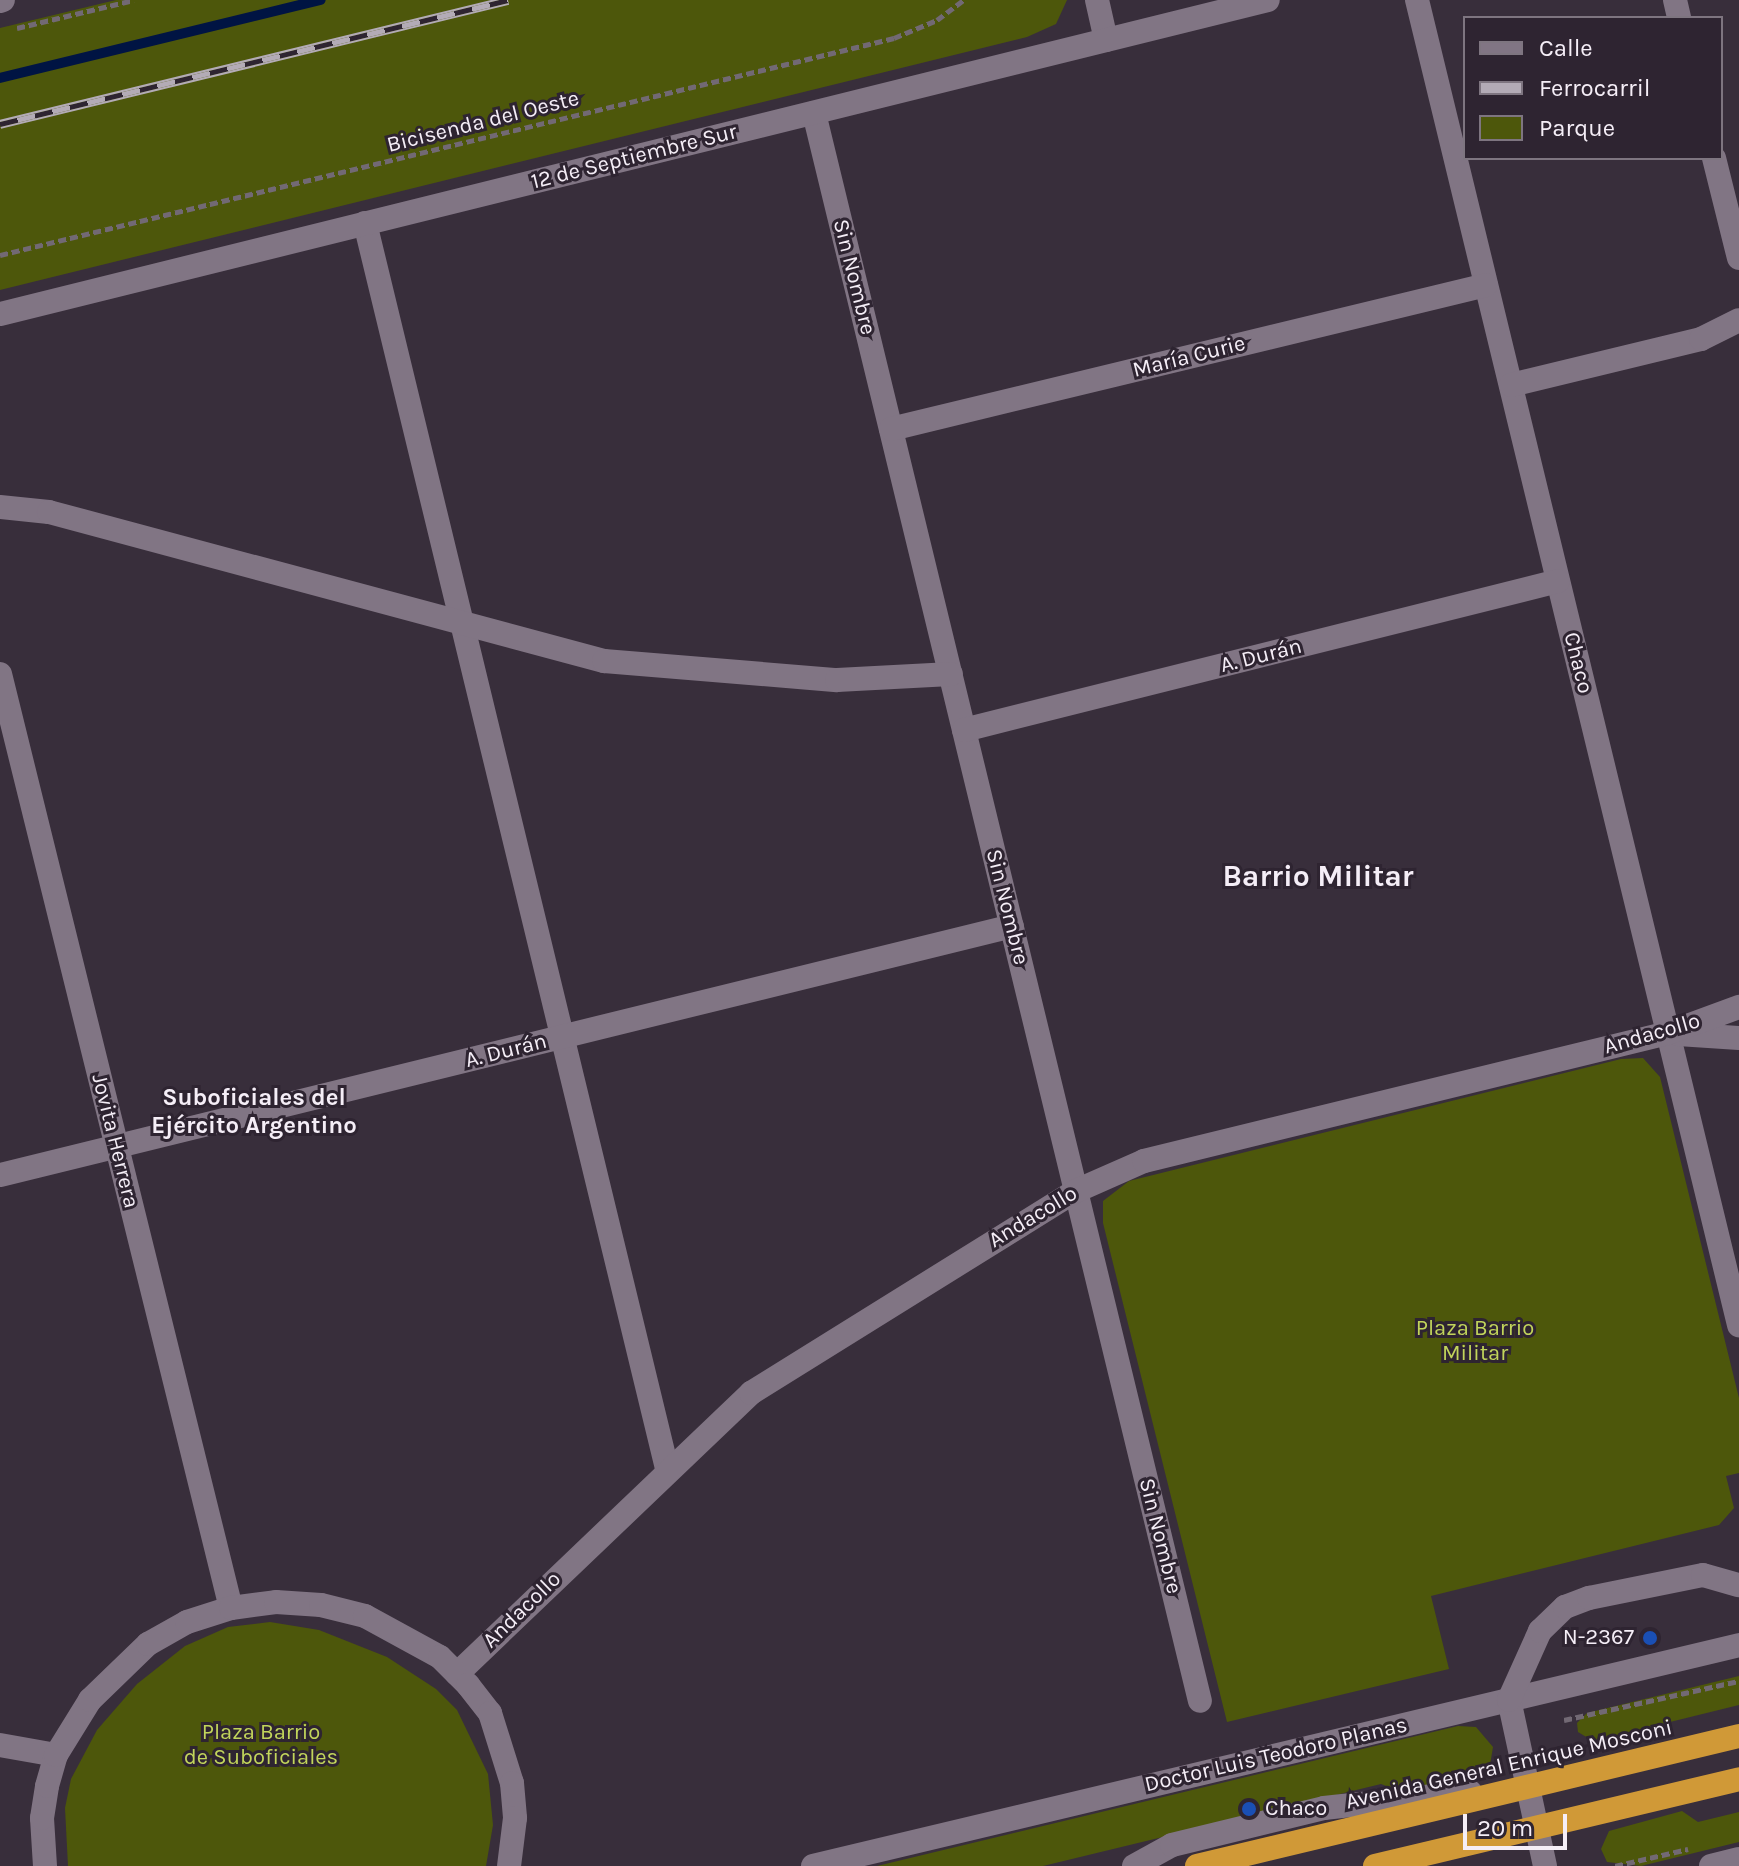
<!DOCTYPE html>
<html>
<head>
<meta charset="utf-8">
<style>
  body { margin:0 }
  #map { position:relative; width:1739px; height:1866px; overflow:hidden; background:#382e3b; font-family:Karla,sans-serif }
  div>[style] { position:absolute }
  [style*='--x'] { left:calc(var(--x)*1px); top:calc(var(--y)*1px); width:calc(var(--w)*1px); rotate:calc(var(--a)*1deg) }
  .green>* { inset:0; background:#4d570b }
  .stream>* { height:10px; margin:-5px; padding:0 5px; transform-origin:5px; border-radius:5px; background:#001443 }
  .path>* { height:5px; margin-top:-2.5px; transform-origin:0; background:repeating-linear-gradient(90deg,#726974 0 8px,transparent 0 12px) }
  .minor>* { height:24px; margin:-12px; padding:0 12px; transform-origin:12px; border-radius:12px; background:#817584 }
  .highway>* { height:24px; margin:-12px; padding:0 12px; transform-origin:12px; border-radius:12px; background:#d09937 }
  .rail>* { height:9px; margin-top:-4.5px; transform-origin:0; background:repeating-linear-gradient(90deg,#2e2431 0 18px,#b3abb6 0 36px); box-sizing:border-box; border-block:2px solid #b3abb6 }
  .dots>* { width:22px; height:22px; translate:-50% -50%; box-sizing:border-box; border:4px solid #2e2431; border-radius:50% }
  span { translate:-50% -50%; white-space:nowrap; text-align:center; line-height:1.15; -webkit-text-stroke:6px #2e2431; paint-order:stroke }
  .street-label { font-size:22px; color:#f5eef7 }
  .park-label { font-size:22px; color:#c2d55b }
  .poi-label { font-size:22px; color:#f5eef7 }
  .right { translate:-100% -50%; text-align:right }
  .left { translate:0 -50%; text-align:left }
  .neighbourhood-label { font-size:24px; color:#f5eef7; font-weight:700 }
  .district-label { font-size:30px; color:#f5eef7; font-weight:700 }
  .legend { position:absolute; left:1463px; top:16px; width:260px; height:144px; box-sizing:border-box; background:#2e2431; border:2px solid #7e7580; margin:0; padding:10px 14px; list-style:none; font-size:24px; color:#f5eef7 }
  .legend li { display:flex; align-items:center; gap:16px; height:40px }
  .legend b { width:40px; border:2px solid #7e7580 }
  .scale { position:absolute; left:1463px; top:1814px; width:104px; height:36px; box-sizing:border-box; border:4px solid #f5eef7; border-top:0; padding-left:10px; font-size:24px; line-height:28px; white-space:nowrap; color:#f5eef7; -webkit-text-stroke:6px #2e2431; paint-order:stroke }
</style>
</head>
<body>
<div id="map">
  <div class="green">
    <div style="clip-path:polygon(116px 0,1067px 0,1056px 24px,1027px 37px,0 290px,0 28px)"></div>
    <div style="clip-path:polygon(1643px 1058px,1660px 1077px,1739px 1398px,1739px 1473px,1726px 1476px,1734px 1508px,1719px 1525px,1431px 1596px,1449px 1669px,1227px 1722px,1103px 1223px,1103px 1201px,1129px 1181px,1621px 1059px)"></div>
    <div style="clip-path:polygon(270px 1622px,319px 1630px,387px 1657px,436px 1689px,457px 1710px,488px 1774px,493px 1825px,486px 1866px,68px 1866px,65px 1808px,71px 1779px,97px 1730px,137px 1684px,185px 1646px,228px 1627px)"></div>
    <div style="clip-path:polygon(1739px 1676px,1739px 1705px,1593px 1741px,1578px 1732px,1577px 1723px,1587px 1713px)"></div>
    <div style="clip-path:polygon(1458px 1726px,1476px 1727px,1493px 1747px,1490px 1765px,1478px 1777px,1407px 1794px,1381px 1784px,1043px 1866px,877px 1866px)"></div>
    <div style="clip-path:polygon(1682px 1811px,1698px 1822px,1739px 1812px,1739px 1842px,1641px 1866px,1607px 1862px,1601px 1849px,1609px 1831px)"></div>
  </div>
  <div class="stream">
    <div style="--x:0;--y:78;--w:330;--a:-13.7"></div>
  </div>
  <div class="path">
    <div style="--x:17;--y:28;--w:120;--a:-13.5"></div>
    <div style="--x:0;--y:255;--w:920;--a:-13.64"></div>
    <div style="--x:894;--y:38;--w:47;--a:-22.7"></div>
    <div style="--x:937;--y:20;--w:34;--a:-37"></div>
    <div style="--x:1564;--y:1720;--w:179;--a:-12.6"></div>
    <div style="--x:1615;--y:1866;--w:75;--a:-13.1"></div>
  </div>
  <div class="minor">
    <div style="--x:1097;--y:0;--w:41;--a:77.3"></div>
    <div style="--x:1417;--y:0;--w:1364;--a:76.34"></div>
    <div style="--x:1675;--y:0;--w:18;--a:77"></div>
    <div style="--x:0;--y:1;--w:3;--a:-18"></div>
    <div style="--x:814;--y:113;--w:1634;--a:76.34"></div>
    <div style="--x:1714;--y:158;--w:103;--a:76"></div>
    <div style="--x:365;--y:223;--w:1281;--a:76.37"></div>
    <div style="--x:0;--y:314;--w:1306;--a:-13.91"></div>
    <div style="--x:1511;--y:385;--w:195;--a:-13.6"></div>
    <div style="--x:1701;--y:339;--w:42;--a:-26.6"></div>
    <div style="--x:891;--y:429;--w:612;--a:-13.6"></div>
    <div style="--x:0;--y:507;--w:49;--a:5.8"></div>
    <div style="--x:49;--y:512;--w:575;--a:15.03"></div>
    <div style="--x:604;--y:661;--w:234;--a:4.7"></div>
    <div style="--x:837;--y:680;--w:114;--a:-3"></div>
    <div style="--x:0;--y:674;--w:962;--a:76.11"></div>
    <div style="--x:964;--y:730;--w:612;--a:-14.08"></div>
    <div style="--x:1678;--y:1034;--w:61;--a:3.8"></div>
    <div style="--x:0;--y:1175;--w:1042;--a:-13.82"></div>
    <div style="--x:457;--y:1674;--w:407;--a:-43.7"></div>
    <div style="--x:751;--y:1393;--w:383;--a:-31.9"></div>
    <div style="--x:1076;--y:1191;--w:74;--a:-23.8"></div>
    <div style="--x:1144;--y:1161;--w:539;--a:-13.73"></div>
    <div style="--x:1668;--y:1033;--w:76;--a:-20.1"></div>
    <div style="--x:0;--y:1745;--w:57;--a:10.1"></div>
    <div style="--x:45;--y:1866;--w:48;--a:-93.6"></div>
    <div style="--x:42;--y:1818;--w:32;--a:-81"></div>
    <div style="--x:47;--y:1786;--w:32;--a:-74"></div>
    <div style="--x:56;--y:1755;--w:65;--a:-58.3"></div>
    <div style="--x:90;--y:1700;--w:81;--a:-44"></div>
    <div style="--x:148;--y:1644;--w:45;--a:-29.4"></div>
    <div style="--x:187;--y:1622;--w:46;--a:-17.7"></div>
    <div style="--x:231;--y:1608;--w:45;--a:-7.6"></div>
    <div style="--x:276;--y:1602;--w:45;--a:3.8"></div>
    <div style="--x:321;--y:1605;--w:45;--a:14"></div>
    <div style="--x:365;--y:1616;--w:85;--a:28.7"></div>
    <div style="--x:440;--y:1657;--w:40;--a:45"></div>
    <div style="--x:468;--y:1685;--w:36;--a:52"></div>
    <div style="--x:490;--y:1713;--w:73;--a:72.6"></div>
    <div style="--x:512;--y:1783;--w:35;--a:85"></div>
    <div style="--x:515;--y:1818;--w:48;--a:97.1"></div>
    <div style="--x:813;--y:1866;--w:952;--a:-13.42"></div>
    <div style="--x:1134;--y:1866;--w:43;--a:-28.9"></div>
    <div style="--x:1172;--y:1845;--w:156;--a:-13.7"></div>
    <div style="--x:1324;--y:1808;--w:147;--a:-6.3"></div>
    <div style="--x:1545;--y:1866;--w:170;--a:-102.2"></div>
    <div style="--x:1509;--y:1700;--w:76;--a:-65.8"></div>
    <div style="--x:1540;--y:1631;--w:35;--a:-44"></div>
    <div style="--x:1565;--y:1607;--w:26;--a:-21"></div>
    <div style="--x:1589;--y:1598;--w:116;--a:-11.4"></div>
    <div style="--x:1703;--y:1575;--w:37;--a:16"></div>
    <div style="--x:1711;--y:1866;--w:29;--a:-14"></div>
  </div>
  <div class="highway">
    <div style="--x:1197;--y:1866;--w:557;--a:-13.49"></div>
    <div style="--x:1375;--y:1866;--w:374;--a:-13.4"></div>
  </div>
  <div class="rail">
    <div style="--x:0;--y:124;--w:523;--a:-13.72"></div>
  </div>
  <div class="dots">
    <div style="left:1650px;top:1638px;background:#1a4fb4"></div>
    <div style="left:1249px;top:1809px;background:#1a4fb4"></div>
  </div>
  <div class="street-label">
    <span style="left:483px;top:122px;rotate:-14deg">Bicisenda del Oeste</span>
    <span style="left:634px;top:157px;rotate:-14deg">12 de Septiembre Sur</span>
    <span style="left:854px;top:277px;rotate:76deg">Sin Nombre</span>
    <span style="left:1189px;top:357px;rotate:-14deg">María Curie</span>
    <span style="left:1261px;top:656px;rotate:-14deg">A. Durán</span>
    <span style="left:1578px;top:663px;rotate:76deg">Chaco</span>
    <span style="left:1007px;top:907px;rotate:76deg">Sin Nombre</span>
    <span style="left:1652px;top:1034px;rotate:-16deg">Andacollo</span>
    <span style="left:506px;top:1051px;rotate:-14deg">A. Durán</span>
    <span style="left:115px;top:1141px;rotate:76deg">Jovita Herrera</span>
    <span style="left:1033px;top:1217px;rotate:-31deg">Andacollo</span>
    <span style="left:1160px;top:1536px;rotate:76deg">Sin Nombre</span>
    <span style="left:522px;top:1610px;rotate:-44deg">Andacollo</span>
    <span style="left:1276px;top:1755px;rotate:-13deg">Doctor Luis Teodoro Planas</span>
    <span style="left:1509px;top:1765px;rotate:-13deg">Avenida General Enrique Mosconi</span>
  </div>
  <div class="park-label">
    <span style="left:1475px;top:1341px">Plaza Barrio<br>Militar</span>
    <span style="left:261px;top:1745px">Plaza Barrio<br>de Suboficiales</span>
  </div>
  <div class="poi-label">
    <span class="right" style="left:1634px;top:1638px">N-2367</span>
    <span class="left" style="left:1265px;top:1809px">Chaco</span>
  </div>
  <div class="neighbourhood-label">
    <span style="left:254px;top:1112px">Suboficiales del<br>Ejército Argentino</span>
  </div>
  <div class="district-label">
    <span style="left:1318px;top:876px">Barrio Militar</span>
  </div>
  <ul class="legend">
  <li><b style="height:10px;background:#817584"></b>Calle</li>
  <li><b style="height:10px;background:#b3abb6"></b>Ferrocarril</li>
  <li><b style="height:22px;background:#4d570b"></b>Parque</li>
  </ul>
  <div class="scale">20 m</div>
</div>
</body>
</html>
